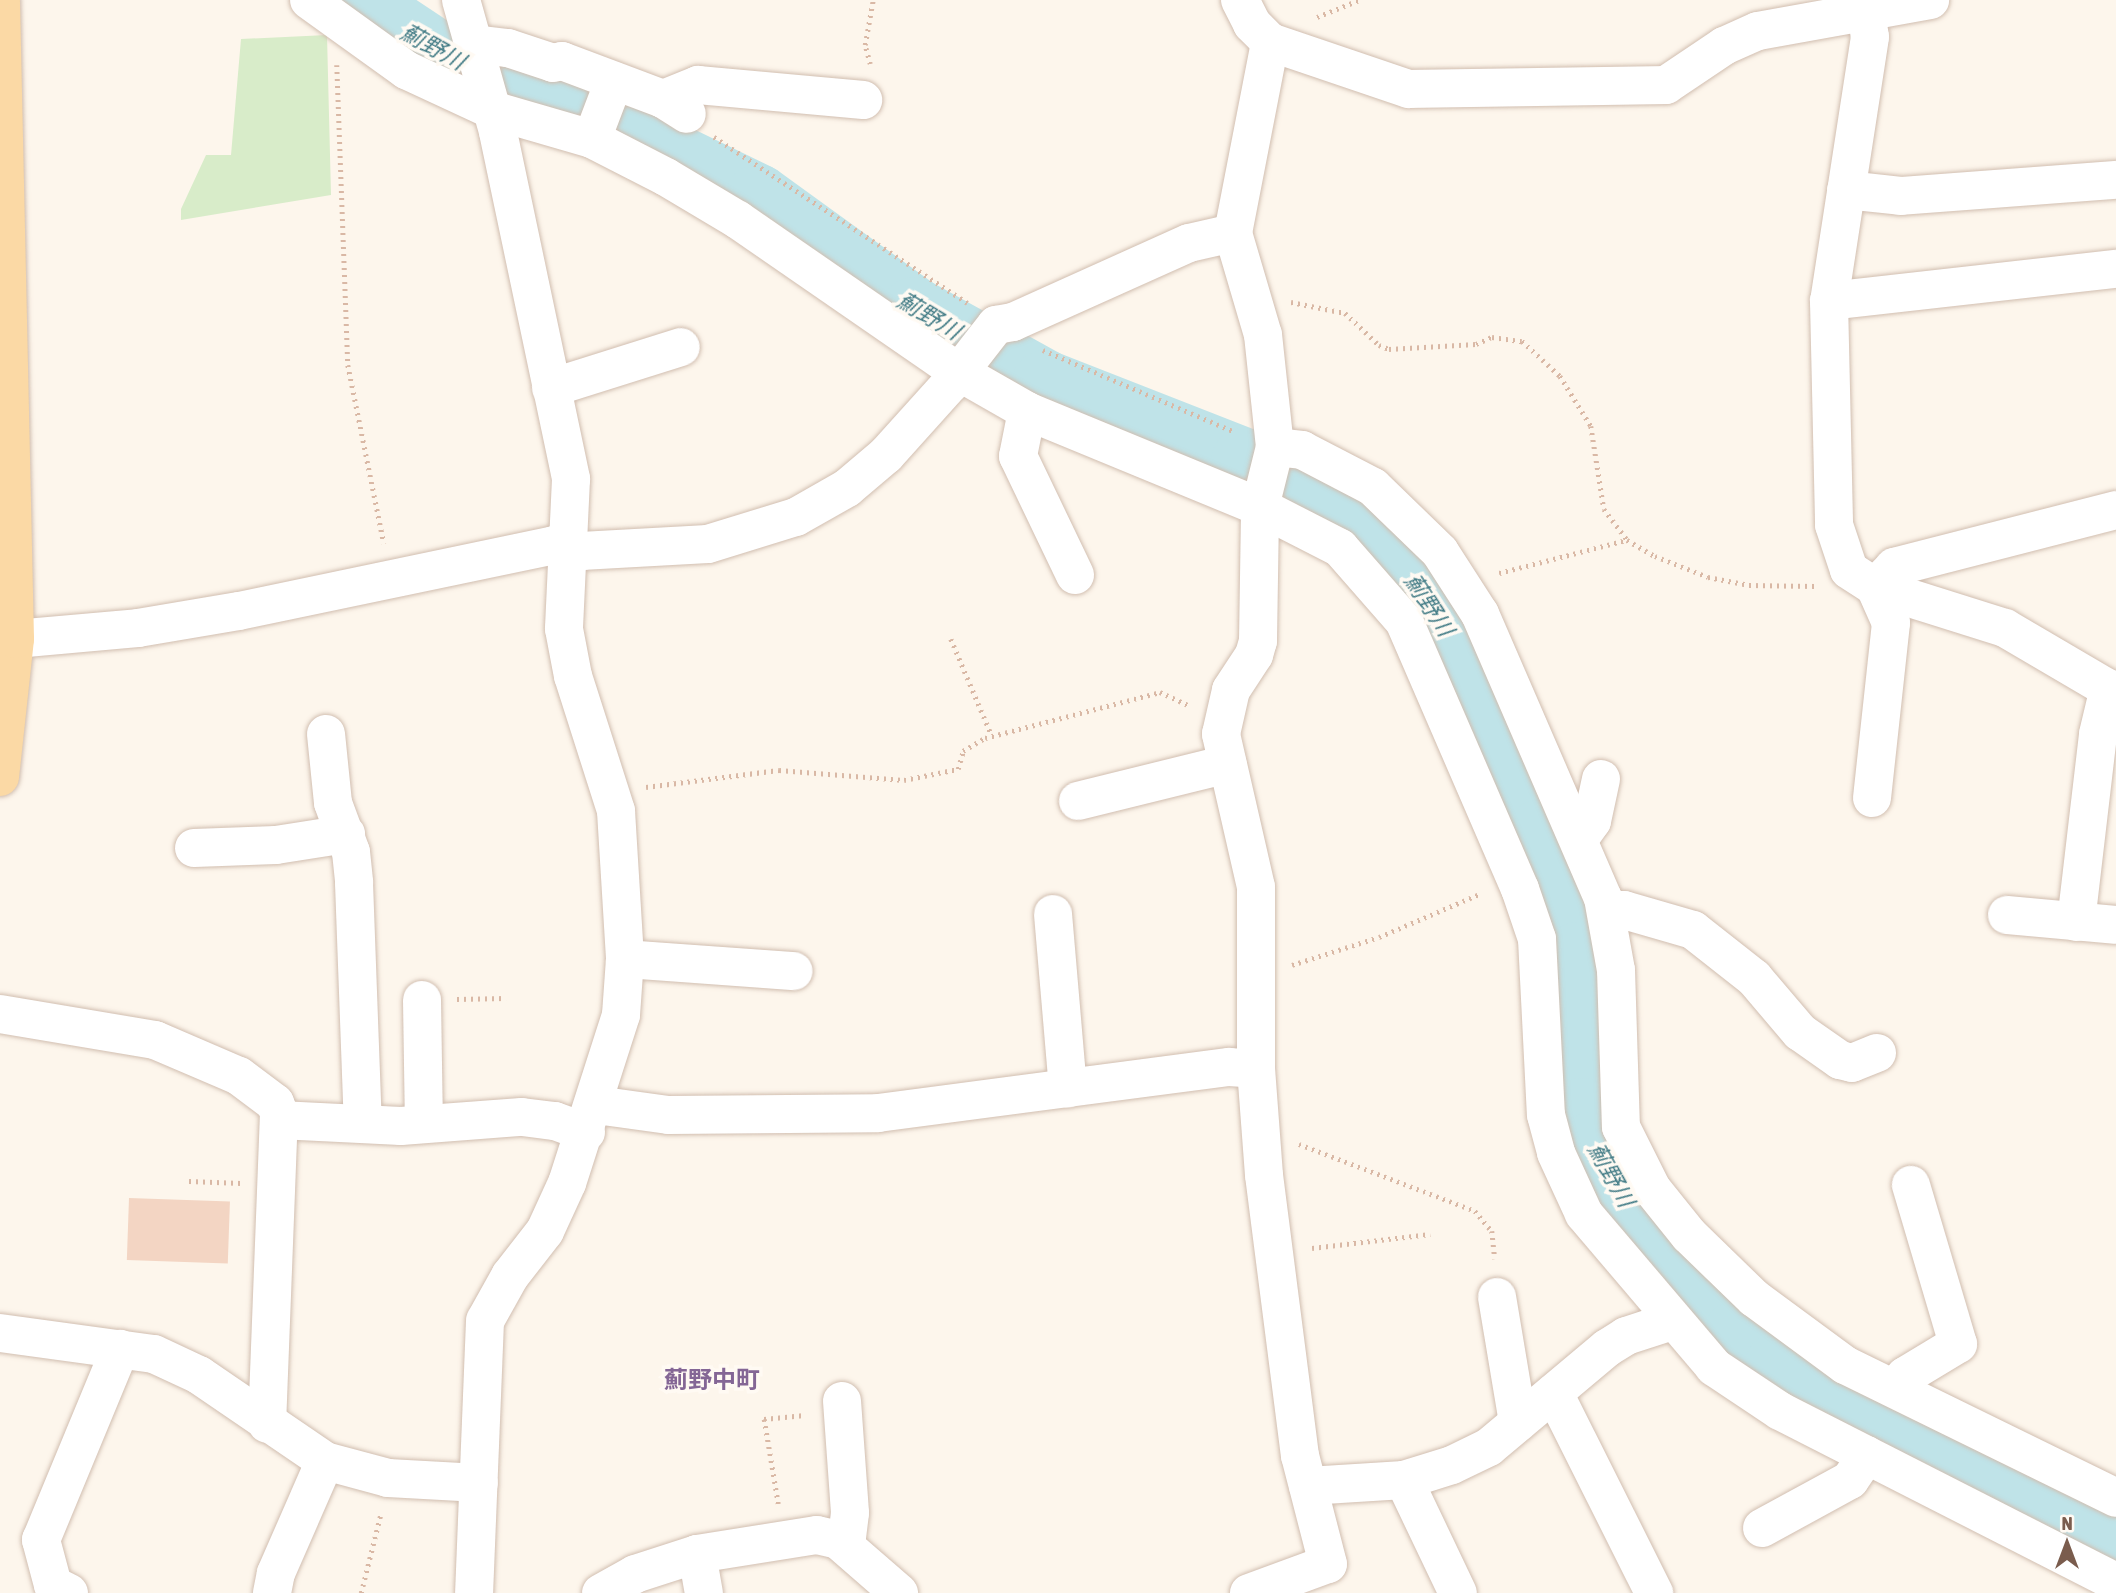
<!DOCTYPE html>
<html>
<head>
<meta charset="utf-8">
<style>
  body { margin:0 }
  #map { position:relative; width:2116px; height:1593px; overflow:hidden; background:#fdf6ec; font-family:"Asap Condensed","Noto Sans JP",sans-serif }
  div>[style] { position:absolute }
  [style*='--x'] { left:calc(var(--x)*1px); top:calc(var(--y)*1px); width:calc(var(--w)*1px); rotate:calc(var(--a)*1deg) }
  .green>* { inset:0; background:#d8ecc9 }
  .river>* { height:66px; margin:-33px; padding:0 33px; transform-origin:33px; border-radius:33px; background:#bfe3e8 }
  .building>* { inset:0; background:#f3d5c3; transform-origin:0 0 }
  .path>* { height:4.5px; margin-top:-2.25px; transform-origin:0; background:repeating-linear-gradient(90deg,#d9b8a5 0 2px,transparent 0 7px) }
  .roads { filter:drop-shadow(0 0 2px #d1beb0) drop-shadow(0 0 2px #d1beb0) }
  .minor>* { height:38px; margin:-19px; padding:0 19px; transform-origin:19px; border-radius:19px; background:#fff }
  .major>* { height:38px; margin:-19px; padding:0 19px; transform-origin:19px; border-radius:19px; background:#fbd9a5 }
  span { translate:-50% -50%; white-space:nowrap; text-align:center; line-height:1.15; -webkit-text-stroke:7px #fffaf3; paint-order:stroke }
  .water-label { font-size:23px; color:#437c86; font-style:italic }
  .quarter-label { font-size:24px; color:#846695; font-weight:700 }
  .north { position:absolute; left:2032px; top:1509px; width:70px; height:70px; -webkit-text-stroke:5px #fffaf3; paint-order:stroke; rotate:0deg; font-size:19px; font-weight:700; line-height:28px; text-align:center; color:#7a5c4d }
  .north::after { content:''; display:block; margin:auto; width:24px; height:32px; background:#7a5c4d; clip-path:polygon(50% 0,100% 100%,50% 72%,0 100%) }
</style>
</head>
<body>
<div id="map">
  <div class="green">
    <div style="clip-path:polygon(327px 35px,331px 195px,181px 220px,181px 209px,206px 155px,231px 155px,241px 39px)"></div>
  </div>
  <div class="river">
    <div style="--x:357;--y:0;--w:101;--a:33.7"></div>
    <div style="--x:441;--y:56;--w:200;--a:22.6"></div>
    <div style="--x:626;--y:133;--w:147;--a:25.9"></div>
    <div style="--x:758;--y:197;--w:193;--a:35.9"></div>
    <div style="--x:914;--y:310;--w:150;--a:29.1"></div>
    <div style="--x:1045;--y:383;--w:214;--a:21.4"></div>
    <div style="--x:1244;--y:461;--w:84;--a:25.3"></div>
    <div style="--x:1320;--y:497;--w:73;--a:33.9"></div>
    <div style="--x:1381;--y:538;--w:98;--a:52.1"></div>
    <div style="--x:1441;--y:615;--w:239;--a:65.8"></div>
    <div style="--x:1539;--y:833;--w:128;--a:72.3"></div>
    <div style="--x:1578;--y:955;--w:156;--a:88.5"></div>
    <div style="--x:1582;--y:1111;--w:35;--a:74"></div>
    <div style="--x:1592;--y:1145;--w:39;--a:64"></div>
    <div style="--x:1609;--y:1180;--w:97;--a:54.7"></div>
    <div style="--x:1665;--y:1259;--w:103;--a:46.6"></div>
    <div style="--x:1736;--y:1334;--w:52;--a:36.4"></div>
    <div style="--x:1778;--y:1365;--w:381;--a:27.4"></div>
  </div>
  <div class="building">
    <div style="left:129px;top:1198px;width:101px;height:62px;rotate:2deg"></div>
  </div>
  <div class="path">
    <div style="--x:1317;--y:17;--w:45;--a:-22"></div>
    <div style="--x:870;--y:64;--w:20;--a:-105"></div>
    <div style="--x:865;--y:45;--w:46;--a:-79.9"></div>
    <div style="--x:337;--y:65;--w:300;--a:87.9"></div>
    <div style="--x:348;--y:365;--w:182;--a:78.6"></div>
    <div style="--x:714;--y:137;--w:303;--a:33.2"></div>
    <div style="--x:1291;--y:302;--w:55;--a:11.5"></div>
    <div style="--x:1345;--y:313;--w:47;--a:43.3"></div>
    <div style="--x:1379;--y:345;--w:11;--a:22"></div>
    <div style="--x:1389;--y:349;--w:87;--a:-3.3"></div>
    <div style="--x:1476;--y:344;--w:17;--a:-24"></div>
    <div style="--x:1492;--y:337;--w:30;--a:8"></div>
    <div style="--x:1522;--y:341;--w:52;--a:42.6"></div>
    <div style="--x:1560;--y:376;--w:59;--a:58.2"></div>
    <div style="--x:1591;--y:426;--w:84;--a:81.1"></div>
    <div style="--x:1604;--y:509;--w:39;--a:53"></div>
    <div style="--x:1627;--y:540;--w:32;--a:30"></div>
    <div style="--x:1655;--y:556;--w:57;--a:21.6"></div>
    <div style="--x:1708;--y:577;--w:42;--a:11"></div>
    <div style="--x:1749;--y:585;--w:67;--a:0.9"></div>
    <div style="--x:1043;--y:350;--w:209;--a:23.1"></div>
    <div style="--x:1499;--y:573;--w:132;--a:-14.5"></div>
    <div style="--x:951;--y:639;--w:105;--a:67.1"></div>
    <div style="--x:646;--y:787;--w:134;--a:-7.3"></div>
    <div style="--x:779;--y:770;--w:125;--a:4.6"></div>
    <div style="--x:904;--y:780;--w:55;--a:-11.5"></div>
    <div style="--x:958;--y:769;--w:19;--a:-74"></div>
    <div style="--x:963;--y:751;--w:26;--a:-31"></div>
    <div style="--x:985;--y:738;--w:181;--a:-14.7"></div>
    <div style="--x:1160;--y:692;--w:31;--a:25"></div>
    <div style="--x:1292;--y:965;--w:91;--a:-17.8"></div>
    <div style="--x:1379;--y:937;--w:110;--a:-23.1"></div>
    <div style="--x:457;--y:999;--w:49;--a:-1.2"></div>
    <div style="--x:1299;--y:1144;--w:188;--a:20.8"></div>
    <div style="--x:1475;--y:1211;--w:26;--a:50"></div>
    <div style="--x:1492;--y:1231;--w:28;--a:84"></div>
    <div style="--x:189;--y:1181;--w:52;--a:2.2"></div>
    <div style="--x:1312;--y:1248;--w:119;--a:-6.8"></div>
    <div style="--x:778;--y:1504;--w:86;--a:-99.4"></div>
    <div style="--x:764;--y:1419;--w:41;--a:-5.6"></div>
    <div style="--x:361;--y:1593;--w:82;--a:-76"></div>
  </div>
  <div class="roads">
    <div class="minor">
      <div style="--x:309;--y:0;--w:120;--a:35.8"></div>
      <div style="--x:406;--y:70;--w:95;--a:24.9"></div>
      <div style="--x:492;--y:110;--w:104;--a:16.2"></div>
      <div style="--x:592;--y:139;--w:83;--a:27.2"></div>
      <div style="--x:666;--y:177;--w:84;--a:30.8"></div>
      <div style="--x:738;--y:220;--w:266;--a:34.6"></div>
      <div style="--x:957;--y:371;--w:81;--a:29.7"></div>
      <div style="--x:1027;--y:411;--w:252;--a:22.4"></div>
      <div style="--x:1260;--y:507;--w:90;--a:27.1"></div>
      <div style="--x:1340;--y:548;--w:97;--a:48.8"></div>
      <div style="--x:1404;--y:621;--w:292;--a:66.6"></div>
      <div style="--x:1520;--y:889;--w:53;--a:71.2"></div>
      <div style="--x:1537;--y:939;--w:176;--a:87.1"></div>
      <div style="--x:1546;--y:1115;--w:39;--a:75"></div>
      <div style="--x:1556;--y:1153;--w:67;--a:65.3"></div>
      <div style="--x:1584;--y:1214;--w:201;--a:49.6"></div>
      <div style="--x:1714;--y:1367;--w:79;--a:33.7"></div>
      <div style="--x:1780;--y:1411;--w:377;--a:27"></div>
      <div style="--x:461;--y:0;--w:137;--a:74.3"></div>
      <div style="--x:498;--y:132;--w:355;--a:78.1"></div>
      <div style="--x:571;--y:479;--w:150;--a:92.7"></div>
      <div style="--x:564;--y:629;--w:48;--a:79.2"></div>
      <div style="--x:573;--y:676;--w:142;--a:72.3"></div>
      <div style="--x:616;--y:811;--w:148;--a:86.5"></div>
      <div style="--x:625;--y:959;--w:56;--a:94.1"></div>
      <div style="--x:621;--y:1015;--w:176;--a:107.8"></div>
      <div style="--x:567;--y:1183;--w:53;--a:114.6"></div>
      <div style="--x:545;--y:1231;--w:57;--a:127.9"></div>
      <div style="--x:510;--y:1276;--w:51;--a:119.1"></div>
      <div style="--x:485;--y:1321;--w:272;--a:92.3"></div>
      <div style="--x:1240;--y:0;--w:27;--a:63"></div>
      <div style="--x:1252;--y:24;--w:25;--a:45"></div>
      <div style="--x:1270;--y:42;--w:147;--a:18.7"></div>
      <div style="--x:1409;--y:89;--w:257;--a:-0.9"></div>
      <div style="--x:1666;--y:85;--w:70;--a:-33.9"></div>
      <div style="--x:1724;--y:46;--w:37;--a:-24"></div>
      <div style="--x:1758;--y:31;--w:175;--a:-10.2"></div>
      <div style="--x:1866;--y:12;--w:25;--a:81"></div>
      <div style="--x:1870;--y:37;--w:267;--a:98.8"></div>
      <div style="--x:1829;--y:301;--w:224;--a:88.7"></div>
      <div style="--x:1834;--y:525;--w:47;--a:71.6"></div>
      <div style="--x:1849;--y:570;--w:31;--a:33"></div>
      <div style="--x:1875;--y:587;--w:136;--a:17.5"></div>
      <div style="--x:2005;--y:628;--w:129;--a:30.4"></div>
      <div style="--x:474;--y:44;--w:34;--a:7"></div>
      <div style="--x:508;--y:48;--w:47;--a:18.4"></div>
      <div style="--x:553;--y:63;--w:9;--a:-13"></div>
      <div style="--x:562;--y:61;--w:108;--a:20.6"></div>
      <div style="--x:663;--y:99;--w:28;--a:32"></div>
      <div style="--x:663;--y:99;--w:38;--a:-22"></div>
      <div style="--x:698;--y:85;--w:166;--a:5.2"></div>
      <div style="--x:592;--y:139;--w:62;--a:-69.2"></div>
      <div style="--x:1846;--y:190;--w:55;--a:6.2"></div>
      <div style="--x:1901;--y:196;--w:216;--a:-4.3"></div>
      <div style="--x:1829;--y:301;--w:289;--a:-6.4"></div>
      <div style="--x:551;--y:388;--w:136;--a:-17.5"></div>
      <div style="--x:1027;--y:411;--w:46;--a:101.3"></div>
      <div style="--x:1018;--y:456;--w:132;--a:64.4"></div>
      <div style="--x:1275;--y:447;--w:27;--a:6"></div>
      <div style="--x:1302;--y:450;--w:80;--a:27.5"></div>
      <div style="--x:1373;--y:487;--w:93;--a:44.1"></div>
      <div style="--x:1440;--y:552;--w:74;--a:57.2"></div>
      <div style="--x:1480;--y:614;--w:309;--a:66.6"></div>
      <div style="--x:1603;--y:898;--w:73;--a:79.8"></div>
      <div style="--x:1616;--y:970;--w:157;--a:88.2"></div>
      <div style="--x:1621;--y:1127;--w:69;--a:63.4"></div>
      <div style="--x:1652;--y:1189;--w:59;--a:51.2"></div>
      <div style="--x:1689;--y:1235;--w:91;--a:44.1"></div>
      <div style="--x:1754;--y:1298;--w:113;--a:36.4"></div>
      <div style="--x:1845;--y:1365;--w:302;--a:26.1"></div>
      <div style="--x:15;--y:639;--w:123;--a:-5.1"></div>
      <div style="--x:138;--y:628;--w:102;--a:-9.6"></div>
      <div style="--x:239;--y:611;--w:322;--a:-11.8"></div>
      <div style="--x:554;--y:545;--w:28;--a:13"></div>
      <div style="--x:581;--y:551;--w:127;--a:-3.2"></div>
      <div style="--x:708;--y:544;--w:92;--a:-17.1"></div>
      <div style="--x:796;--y:517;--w:59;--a:-29.6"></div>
      <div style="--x:847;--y:488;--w:51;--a:-40.2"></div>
      <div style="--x:886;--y:455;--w:96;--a:-48"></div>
      <div style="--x:950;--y:384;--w:75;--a:-52.1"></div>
      <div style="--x:996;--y:325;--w:17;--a:-10"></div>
      <div style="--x:1013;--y:322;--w:193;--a:-24.2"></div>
      <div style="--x:1189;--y:243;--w:45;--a:-12.8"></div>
      <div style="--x:326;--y:734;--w:69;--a:84.2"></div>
      <div style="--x:333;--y:803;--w:52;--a:69.8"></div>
      <div style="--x:351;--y:852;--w:31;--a:84"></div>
      <div style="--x:354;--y:883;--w:240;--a:87.9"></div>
      <div style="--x:1872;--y:798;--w:176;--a:-83.8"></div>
      <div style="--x:1891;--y:623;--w:39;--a:-114"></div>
      <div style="--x:1875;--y:587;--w:28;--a:-46"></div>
      <div style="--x:1894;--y:567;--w:229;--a:-14.4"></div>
      <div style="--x:1078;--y:801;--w:154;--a:-13.9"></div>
      <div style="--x:1579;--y:839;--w:22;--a:-54"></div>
      <div style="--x:1592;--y:821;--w:43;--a:-77.9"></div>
      <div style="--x:194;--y:848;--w:82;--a:-2.1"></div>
      <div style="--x:276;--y:845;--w:71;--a:-8.9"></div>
      <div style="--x:1606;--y:910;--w:18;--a:0"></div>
      <div style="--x:1624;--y:910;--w:72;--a:16.2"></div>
      <div style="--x:1693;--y:930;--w:78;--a:38.2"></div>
      <div style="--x:1754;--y:978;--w:71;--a:49.6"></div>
      <div style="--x:1800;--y:1032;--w:49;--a:35"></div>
      <div style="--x:1840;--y:1060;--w:12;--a:14"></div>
      <div style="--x:1852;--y:1063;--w:27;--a:-22"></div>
      <div style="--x:1053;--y:914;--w:175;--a:85.1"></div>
      <div style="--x:2007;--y:915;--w:109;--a:5.2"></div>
      <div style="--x:2076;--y:922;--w:189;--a:-83.3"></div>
      <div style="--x:2098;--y:734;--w:47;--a:-76.6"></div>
      <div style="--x:625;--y:959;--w:169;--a:4.1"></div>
      <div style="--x:422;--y:1000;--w:124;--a:89.1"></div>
      <div style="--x:0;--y:1014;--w:157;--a:9.5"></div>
      <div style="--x:155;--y:1040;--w:91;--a:23.2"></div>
      <div style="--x:239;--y:1076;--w:45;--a:36.9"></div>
      <div style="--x:275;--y:1103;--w:11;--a:68"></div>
      <div style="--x:279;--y:1113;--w:311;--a:92.2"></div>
      <div style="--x:596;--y:1105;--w:73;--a:7.9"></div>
      <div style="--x:668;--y:1115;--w:210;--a:-0.5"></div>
      <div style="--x:878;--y:1113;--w:354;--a:-7.5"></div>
      <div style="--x:1229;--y:1067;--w:27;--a:4"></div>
      <div style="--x:279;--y:1120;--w:122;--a:2.8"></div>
      <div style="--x:401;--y:1126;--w:121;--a:-4.3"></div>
      <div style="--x:522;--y:1117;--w:33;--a:7"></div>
      <div style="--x:555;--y:1121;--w:33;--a:20"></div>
      <div style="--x:1497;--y:1297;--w:127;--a:80.5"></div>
      <div style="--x:0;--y:1333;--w:155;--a:7.8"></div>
      <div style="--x:154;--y:1354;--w:50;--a:25"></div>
      <div style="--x:199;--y:1375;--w:153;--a:34.3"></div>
      <div style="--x:325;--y:1461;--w:65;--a:15.1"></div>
      <div style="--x:388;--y:1478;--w:91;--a:3.1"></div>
      <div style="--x:1900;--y:1390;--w:15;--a:-70"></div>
      <div style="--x:1905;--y:1376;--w:62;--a:-31.1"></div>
      <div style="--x:1958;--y:1344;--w:166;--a:-106.5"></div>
      <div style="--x:1554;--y:1393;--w:224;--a:63.4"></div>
      <div style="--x:842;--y:1401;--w:112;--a:85.9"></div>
      <div style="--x:850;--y:1513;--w:33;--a:97"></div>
      <div style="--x:1404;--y:1480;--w:125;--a:64.5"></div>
      <div style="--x:1308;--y:1486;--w:96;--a:-3.6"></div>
      <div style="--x:1404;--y:1480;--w:50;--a:-17.4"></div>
      <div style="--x:1452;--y:1465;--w:41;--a:-25.9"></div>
      <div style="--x:1489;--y:1447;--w:154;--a:-40"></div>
      <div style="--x:1607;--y:1348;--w:22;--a:-32"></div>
      <div style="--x:1626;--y:1336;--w:48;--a:-18.1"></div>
      <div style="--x:1762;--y:1528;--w:100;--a:-28.6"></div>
      <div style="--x:1850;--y:1480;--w:30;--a:-56"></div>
      <div style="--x:697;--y:1554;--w:40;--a:80"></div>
      <div style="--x:69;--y:1593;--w:18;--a:-153"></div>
      <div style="--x:53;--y:1585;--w:47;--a:-104.9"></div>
      <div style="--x:41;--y:1540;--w:207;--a:-67.5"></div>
      <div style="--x:272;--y:1593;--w:20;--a:-79"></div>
      <div style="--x:276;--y:1573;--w:122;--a:-66.4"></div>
      <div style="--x:601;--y:1593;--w:39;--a:-29"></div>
      <div style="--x:635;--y:1574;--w:65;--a:-17.9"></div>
      <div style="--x:697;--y:1554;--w:121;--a:-9"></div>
      <div style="--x:817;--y:1535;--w:22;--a:13"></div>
      <div style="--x:838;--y:1540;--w:81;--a:41"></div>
      <div style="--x:1249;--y:1593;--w:84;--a:-20.2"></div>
      <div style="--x:1328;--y:1564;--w:112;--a:-104.5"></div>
      <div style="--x:1300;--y:1456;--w:283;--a:-97.3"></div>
      <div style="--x:1264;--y:1175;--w:106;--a:-94.3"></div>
      <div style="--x:1256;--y:1069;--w:182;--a:-90"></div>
      <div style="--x:1256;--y:887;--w:157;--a:-102.9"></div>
      <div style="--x:1221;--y:734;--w:45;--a:-77.2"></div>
      <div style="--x:1231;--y:690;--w:42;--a:-56.7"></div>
      <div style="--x:1254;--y:655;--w:15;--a:-74"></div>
      <div style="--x:1258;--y:641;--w:134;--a:-89.1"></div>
      <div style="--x:1260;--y:507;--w:62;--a:-76"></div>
      <div style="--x:1275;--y:447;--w:113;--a:-96.1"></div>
      <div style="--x:1263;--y:335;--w:106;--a:-106.4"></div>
      <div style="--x:1233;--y:233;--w:195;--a:-79"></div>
    </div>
    <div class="major">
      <div style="--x:0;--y:777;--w:139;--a:-83.8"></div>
      <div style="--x:15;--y:639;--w:639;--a:-91.26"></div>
    </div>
  </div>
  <div class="water-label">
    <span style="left:433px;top:47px;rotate:29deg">薊野川</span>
    <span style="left:929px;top:316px;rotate:31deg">薊野川</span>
    <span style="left:1429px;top:605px;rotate:57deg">薊野川</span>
    <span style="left:1611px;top:1175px;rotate:61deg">薊野川</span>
  </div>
  <div class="quarter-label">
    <span style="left:712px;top:1380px">薊野中町</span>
  </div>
  <div class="north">N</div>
</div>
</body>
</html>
